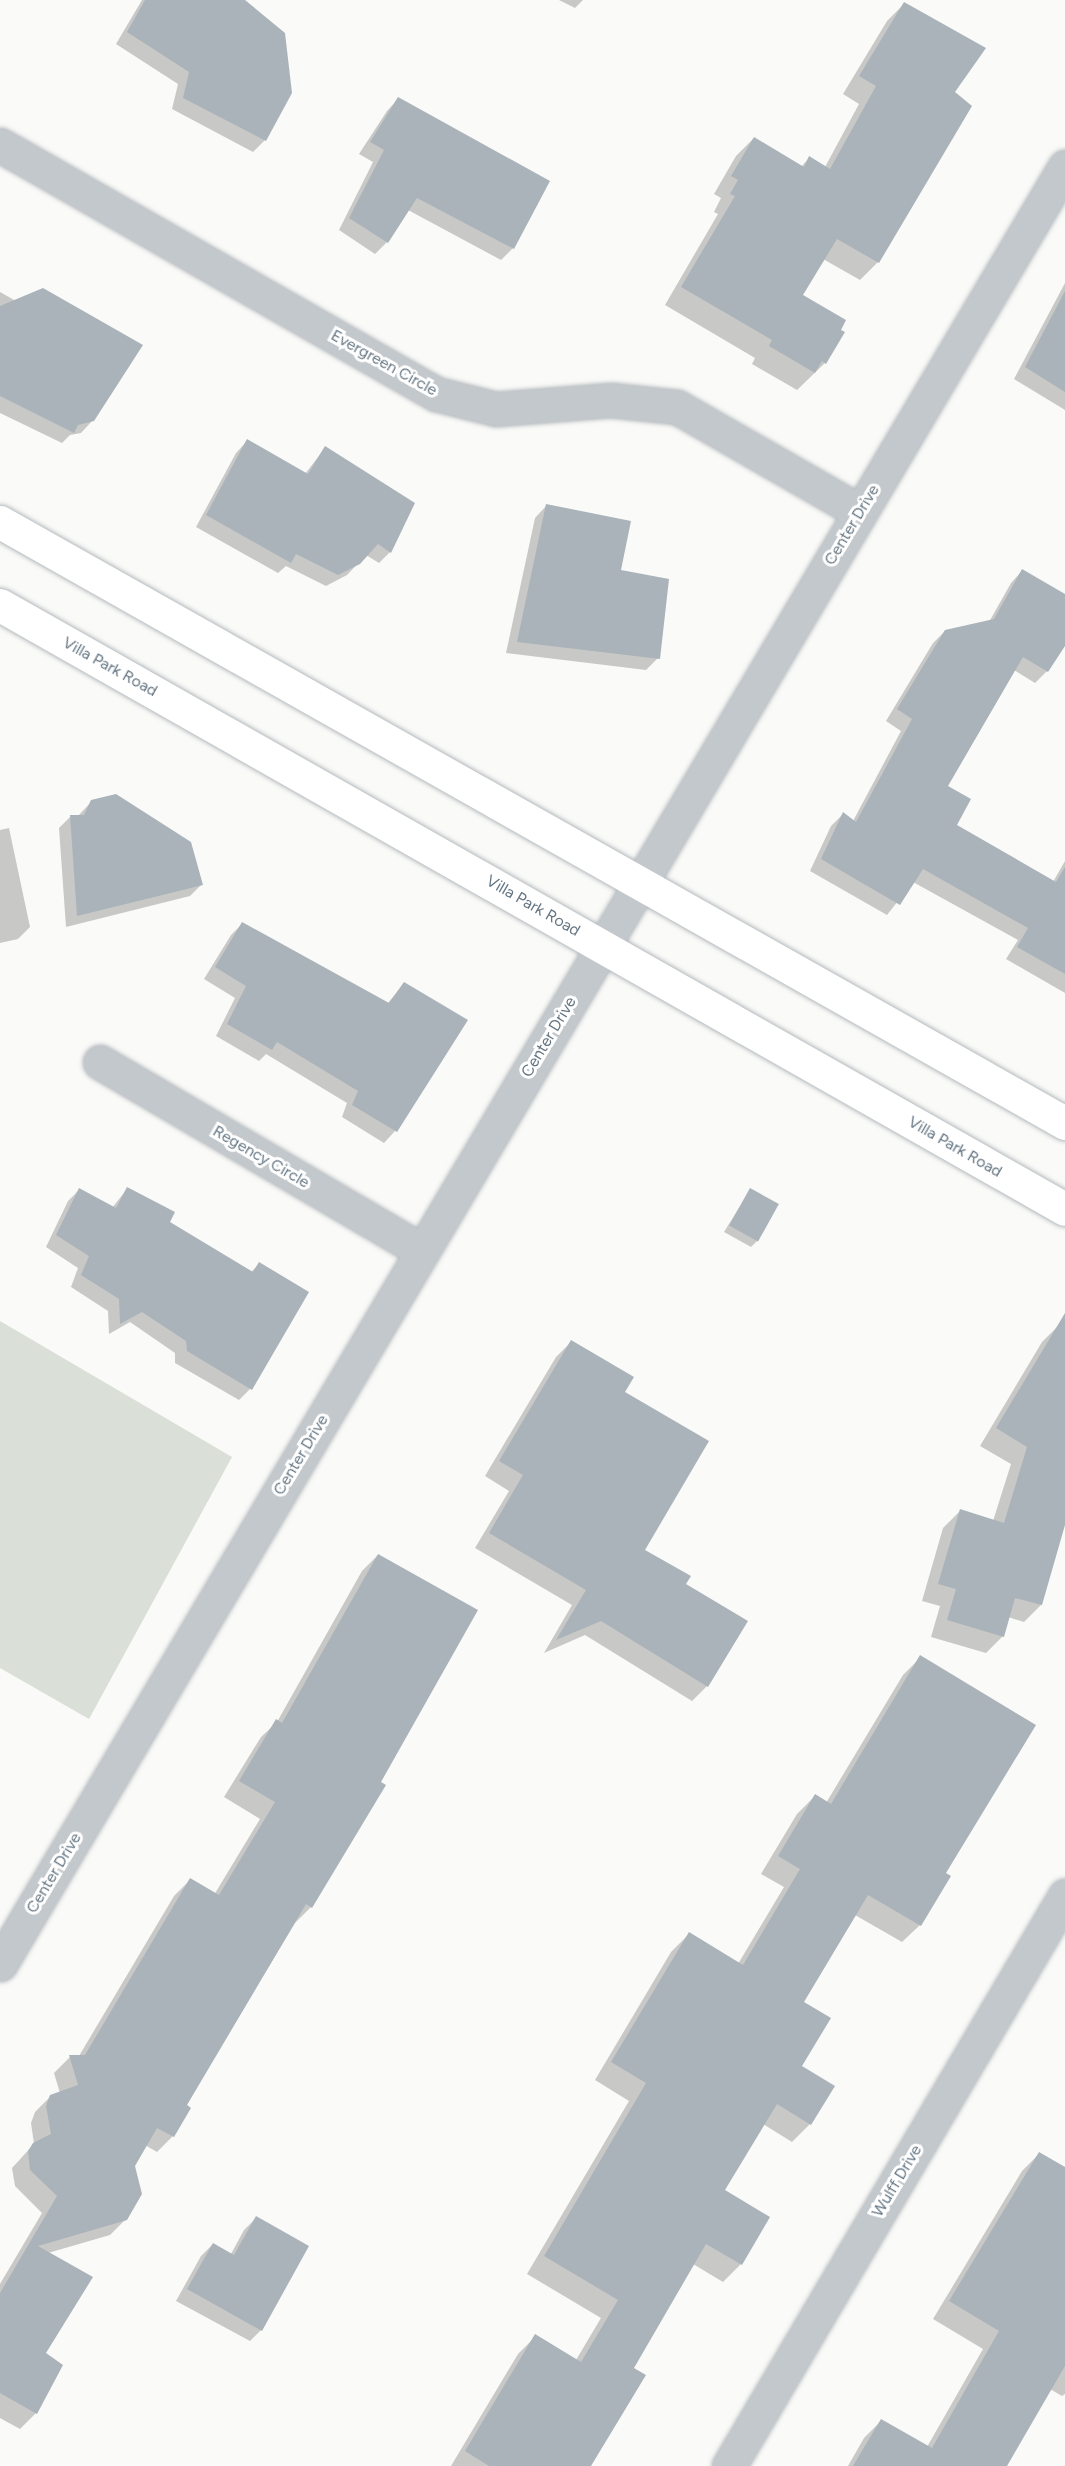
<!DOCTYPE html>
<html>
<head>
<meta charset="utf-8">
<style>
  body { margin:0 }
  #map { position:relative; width:1065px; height:2466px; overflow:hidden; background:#fafaf8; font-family:Figtree,sans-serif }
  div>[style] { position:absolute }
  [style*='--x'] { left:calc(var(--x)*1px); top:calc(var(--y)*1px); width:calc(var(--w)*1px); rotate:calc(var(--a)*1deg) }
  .green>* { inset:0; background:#dadfd7 }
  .shadow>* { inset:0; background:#0003 }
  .building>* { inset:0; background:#aab3b9; transform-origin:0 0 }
  .roads { filter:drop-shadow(0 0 2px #b5babe) drop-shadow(0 0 2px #b5babe) }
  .minor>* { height:33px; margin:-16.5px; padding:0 16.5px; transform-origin:16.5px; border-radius:16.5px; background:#c3c8cc }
  .tertiary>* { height:33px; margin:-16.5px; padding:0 16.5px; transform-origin:16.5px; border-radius:16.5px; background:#c3c8cc }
  .primary>* { height:33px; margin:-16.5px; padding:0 16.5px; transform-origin:16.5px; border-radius:16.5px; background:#fff }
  span { translate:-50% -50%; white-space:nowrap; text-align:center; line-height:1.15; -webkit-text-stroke:6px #fff; paint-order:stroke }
  .street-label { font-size:16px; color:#657683 }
</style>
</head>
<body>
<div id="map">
  <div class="green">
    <div style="clip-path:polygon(0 1321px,232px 1457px,89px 1719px,0 1668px)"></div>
  </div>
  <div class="shadow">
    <div style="clip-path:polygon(142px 0,241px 0,265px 140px,253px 152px,172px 109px,178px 84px,116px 44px)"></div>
    <div style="clip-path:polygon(559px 0,583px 0,575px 8px)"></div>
    <div style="clip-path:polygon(904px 4px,953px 93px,970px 106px,878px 262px,860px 280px,823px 259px,801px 296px,838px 330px,825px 363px,797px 390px,752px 364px,755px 358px,665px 305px,718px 214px,714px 212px,721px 198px,714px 194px,736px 156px,754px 138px,801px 167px,809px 158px,825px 167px,859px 104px,843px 94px,887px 21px)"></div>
    <div style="clip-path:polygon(398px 99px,513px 248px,501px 260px,408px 210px,387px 242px,375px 254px,339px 230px,373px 162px,359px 154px,387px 111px)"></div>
    <div style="clip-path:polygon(1065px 283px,1065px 410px,1014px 379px)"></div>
    <div style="clip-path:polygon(0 292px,16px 301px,93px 420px,81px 433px,70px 435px,62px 443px,0 413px)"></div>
    <div style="clip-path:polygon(247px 441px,305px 474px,325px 448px,390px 552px,379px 563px,366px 555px,347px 575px,326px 586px,286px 566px,278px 573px,196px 527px,236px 453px)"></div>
    <div style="clip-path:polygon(546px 506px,620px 571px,658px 658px,646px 670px,506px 653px,535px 518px)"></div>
    <div style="clip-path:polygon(1022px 571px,1065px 596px,1065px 644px,1047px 671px,1035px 683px,1014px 670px,946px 787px,955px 825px,1053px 882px,1065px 861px,1065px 993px,1006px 959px,1018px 940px,913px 882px,887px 915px,810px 871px,831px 826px,843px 814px,853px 821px,901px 731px,886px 721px,933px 643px,945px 631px,989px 622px,1011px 583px)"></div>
    <div style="clip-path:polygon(92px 801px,202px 884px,190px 896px,66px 927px,59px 828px,70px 817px,78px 816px)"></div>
    <div style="clip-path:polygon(9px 828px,30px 927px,18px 939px,0 943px,0 830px)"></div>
    <div style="clip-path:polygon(243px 923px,387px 1004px,404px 984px,466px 1021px,395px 1131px,384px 1143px,342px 1117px,347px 1103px,266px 1054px,259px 1061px,216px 1036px,235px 998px,204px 979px,231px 935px)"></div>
    <div style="clip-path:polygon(127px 1189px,168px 1222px,251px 1272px,259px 1264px,250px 1389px,239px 1400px,175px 1363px,175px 1353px,130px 1322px,109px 1334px,108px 1311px,71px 1287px,78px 1268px,46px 1247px,68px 1201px,79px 1190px,112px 1208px)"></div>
    <div style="clip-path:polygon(750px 1190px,757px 1241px,751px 1247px,724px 1232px)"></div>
    <div style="clip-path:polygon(1059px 1325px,1065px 1329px,1065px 1520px,1041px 1605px,1024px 1622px,1008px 1617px,1003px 1636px,986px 1653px,931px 1637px,940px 1606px,922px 1601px,943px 1528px,960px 1511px,993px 1521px,1011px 1464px,980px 1446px,1042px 1342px)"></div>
    <div style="clip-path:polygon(571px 1342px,643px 1551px,684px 1584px,707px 1686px,692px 1701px,585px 1635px,544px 1653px,572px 1605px,475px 1548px,509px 1491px,485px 1476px,556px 1357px)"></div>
    <div style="clip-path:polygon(378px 1555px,311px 1907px,295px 1923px,185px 2106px,173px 2136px,157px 2152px,145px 2145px,133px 2166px,126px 2219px,110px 2235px,48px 2253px,44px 2354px,61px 2366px,36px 2413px,20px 2429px,0 2418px,0 2284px,42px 2213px,15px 2186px,12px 2168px,34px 2144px,31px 2123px,35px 2112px,51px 2096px,60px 2093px,54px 2073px,70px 2057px,79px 2056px,174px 1896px,190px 1880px,214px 1895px,260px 1819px,224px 1797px,261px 1737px,277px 1722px,362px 1571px)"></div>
    <div style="clip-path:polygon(921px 1657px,944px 1873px,920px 1925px,902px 1942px,855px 1915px,802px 2003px,800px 2066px,833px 2086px,810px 2124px,792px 2142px,763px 2124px,723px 2191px,741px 2264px,723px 2282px,693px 2264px,632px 2368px,590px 2466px,451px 2466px,518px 2354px,536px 2336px,576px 2360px,601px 2318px,527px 2274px,629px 2101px,595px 2080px,671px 1952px,689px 1934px,738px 1964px,784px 1887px,761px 1874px,797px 1814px,815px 1796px,826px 1803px,903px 1675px)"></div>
    <div style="clip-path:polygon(1039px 2154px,1065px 2169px,1065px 2394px,1062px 2396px,1050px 2389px,1005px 2466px,848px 2466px,864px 2438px,881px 2421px,927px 2447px,983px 2349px,933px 2319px,1022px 2171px)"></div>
    <div style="clip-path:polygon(256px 2218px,261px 2330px,250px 2341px,176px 2301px,201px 2256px,213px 2244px,231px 2254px,244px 2230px)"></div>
  </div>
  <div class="building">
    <div style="clip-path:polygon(145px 0,245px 0,285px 33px,292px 93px,266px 141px,183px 98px,189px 72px,127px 32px)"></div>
    <div style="clip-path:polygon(904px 2px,986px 48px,955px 92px,972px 106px,879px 263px,837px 239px,803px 295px,846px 320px,841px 330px,845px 332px,826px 364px,822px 361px,815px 373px,769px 346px,772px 340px,681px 287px,735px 196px,730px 194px,738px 180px,731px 176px,754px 137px,804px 167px,809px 156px,830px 169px,876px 86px,859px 76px)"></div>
    <div style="clip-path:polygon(398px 97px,550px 181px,514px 249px,417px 198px,388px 243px,349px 218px,384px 150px,370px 142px)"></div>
    <div style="clip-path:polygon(43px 288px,143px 345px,94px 421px,78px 425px,74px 433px,0 396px,0 306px)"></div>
    <div style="clip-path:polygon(1065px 291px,1065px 392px,1025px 367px)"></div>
    <div style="clip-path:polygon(247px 439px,308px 474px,325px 446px,415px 503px,391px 553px,378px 544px,360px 564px,338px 575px,296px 554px,291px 563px,206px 515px)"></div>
    <div style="clip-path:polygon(546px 504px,631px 521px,621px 570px,669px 579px,660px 659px,517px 642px)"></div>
    <div style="clip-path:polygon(1022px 569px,1065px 594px,1065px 646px,1048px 672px,1023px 657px,948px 786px,971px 799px,957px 825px,1056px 882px,1065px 867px,1065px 974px,1017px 947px,1028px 928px,923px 869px,900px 905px,821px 859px,843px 812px,856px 822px,912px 719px,897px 709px,945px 630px,994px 619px)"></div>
    <div style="clip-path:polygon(116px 794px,191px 842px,203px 885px,77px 916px,70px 815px,84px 815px,91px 800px)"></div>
    <div style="clip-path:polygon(242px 922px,389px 1003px,404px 982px,468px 1020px,397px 1132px,352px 1105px,358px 1091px,277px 1042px,272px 1050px,227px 1024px,246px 986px,215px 967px)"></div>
    <div style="clip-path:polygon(127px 1187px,175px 1212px,170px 1222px,253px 1272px,259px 1262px,309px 1292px,252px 1390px,187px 1351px,186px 1341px,142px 1312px,120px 1324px,119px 1299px,81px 1275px,89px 1256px,56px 1235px,79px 1188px,116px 1208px)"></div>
    <div style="left:750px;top:1188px;width:33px;height:43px;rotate:29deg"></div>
    <div style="clip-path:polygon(1065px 1313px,1065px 1525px,1042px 1605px,1015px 1598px,1004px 1637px,947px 1620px,956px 1589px,938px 1584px,960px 1509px,1004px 1523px,1027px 1447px,996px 1428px)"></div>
    <div style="clip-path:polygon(571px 1340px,634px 1377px,625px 1392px,709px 1441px,645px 1550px,691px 1576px,686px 1584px,748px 1621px,708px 1687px,601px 1621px,556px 1640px,586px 1590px,489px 1533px,523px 1475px,499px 1461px)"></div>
    <div style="clip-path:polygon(378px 1554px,478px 1610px,381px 1782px,386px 1785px,312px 1908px,306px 1904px,187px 2105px,191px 2108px,174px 2137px,157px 2128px,135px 2166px,142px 2194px,127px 2220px,38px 2246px,93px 2277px,46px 2353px,63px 2365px,37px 2414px,0 2393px,0 2293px,57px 2196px,30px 2170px,28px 2151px,33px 2143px,51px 2134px,46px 2106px,50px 2095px,78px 2085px,69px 2055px,85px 2055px,190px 1878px,219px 1895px,275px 1802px,239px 1781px,276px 1719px,282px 1723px)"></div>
    <div style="clip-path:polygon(920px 1655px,1036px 1725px,946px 1873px,951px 1876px,921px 1926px,868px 1895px,804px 2002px,831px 2018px,802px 2066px,835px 2086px,811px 2125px,777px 2104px,725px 2190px,770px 2217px,742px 2265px,706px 2244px,634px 2368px,646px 2375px,591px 2466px,489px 2466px,465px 2451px,535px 2334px,581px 2362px,618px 2300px,544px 2256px,646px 2083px,611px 2062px,689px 1932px,743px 1965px,800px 1869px,778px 1856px,815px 1794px,831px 1804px)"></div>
    <div style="clip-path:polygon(1039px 2152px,1065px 2167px,1065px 2366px,1007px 2466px,853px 2466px,881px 2419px,932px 2448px,999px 2331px,949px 2301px)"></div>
    <div style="clip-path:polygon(256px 2216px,309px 2246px,262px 2331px,187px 2289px,213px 2243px,234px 2255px)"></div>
  </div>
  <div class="roads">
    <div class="minor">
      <div style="--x:0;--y:145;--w:502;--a:29.73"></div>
      <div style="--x:436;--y:394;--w:62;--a:14"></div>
      <div style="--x:496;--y:409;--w:115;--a:-4.5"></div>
      <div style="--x:611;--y:400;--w:66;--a:6.1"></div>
      <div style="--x:677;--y:407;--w:211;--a:29.8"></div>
      <div style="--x:100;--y:1062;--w:373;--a:30.4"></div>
      <div style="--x:729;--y:2466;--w:662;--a:-59.48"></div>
    </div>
    <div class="tertiary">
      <div style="--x:0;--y:1964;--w:2089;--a:-59.35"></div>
    </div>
    <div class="primary">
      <div style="--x:0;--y:522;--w:1223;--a:29.44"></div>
      <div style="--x:0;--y:605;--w:1224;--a:29.56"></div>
    </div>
  </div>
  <div class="street-label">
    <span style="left:384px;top:363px;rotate:29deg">Evergreen Circle</span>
    <span style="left:852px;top:525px;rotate:-59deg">Center Drive</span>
    <span style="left:110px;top:667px;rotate:29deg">Villa Park Road</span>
    <span style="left:533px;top:906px;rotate:30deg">Villa Park Road</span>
    <span style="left:549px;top:1037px;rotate:-59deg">Center Drive</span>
    <span style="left:955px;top:1147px;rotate:30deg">Villa Park Road</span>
    <span style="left:261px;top:1157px;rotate:30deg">Regency Circle</span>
    <span style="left:301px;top:1455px;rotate:-59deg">Center Drive</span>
    <span style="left:54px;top:1873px;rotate:-59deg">Center Drive</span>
    <span style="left:897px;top:2181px;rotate:-59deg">Wulff Drive</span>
  </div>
</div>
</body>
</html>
